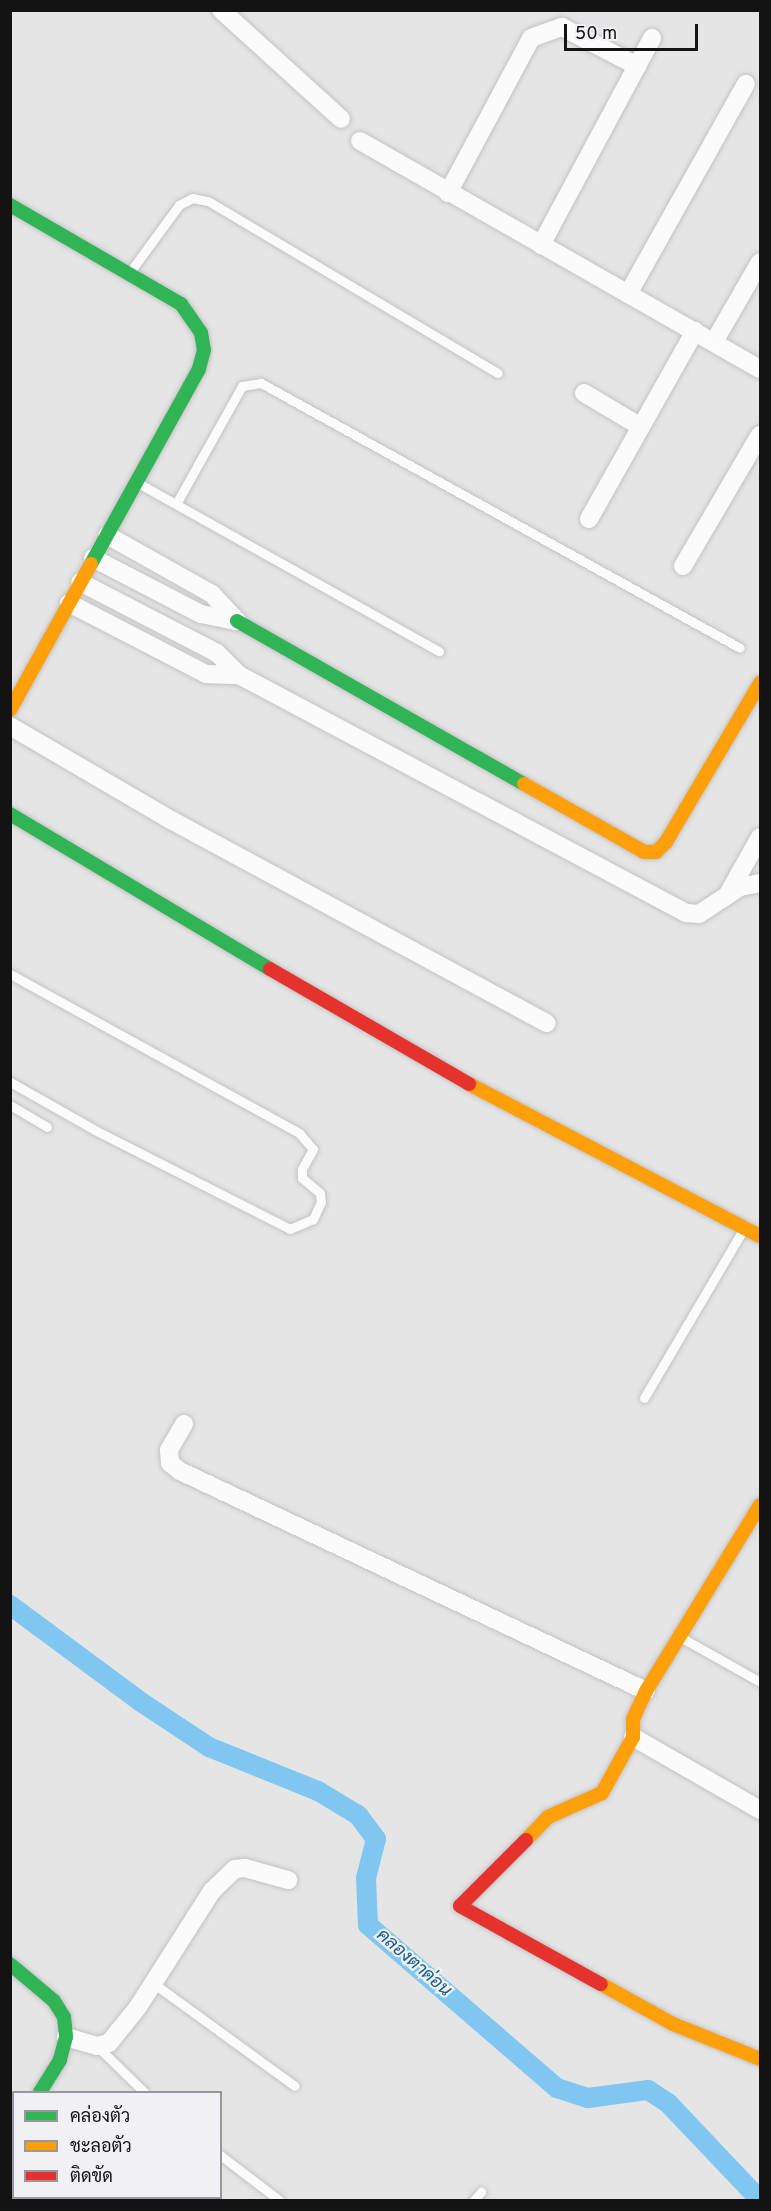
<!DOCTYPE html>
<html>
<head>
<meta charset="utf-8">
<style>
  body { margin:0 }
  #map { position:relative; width:771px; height:2211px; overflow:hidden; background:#e5e5e6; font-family:Overpass,Sarabun,sans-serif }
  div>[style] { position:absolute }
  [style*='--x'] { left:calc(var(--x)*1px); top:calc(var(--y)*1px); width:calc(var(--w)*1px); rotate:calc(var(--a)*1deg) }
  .canal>* { height:20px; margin:-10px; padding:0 10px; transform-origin:10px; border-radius:10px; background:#7fc7f1 }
  .roads { filter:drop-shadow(0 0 2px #c3c3c4) drop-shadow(0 0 2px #c3c3c4) }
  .lane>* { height:9px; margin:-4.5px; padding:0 4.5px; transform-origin:4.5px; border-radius:4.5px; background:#fbfbfb }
  .street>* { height:18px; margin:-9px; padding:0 9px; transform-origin:9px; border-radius:9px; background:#fbfbfb }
  .fast>* { height:14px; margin:-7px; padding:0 7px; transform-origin:7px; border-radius:7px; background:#30b455 }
  .slow>* { height:14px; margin:-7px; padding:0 7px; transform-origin:7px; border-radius:7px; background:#ff9f0a }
  .jam>* { height:14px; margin:-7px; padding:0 7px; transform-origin:7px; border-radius:7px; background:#e5322d }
  span { translate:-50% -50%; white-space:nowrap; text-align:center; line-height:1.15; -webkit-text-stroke:4.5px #f1f1f5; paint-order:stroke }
  .water-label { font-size:18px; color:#115f87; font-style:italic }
  .frame { position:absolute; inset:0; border:12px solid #131314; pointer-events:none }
  .legend { position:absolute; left:12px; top:2091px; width:210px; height:108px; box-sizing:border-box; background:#f1f1f5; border:2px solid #98989b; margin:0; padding:8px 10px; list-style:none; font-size:18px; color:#131314 }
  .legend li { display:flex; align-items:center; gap:12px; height:30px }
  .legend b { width:30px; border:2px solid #98989b }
  .scale { position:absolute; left:564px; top:24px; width:134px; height:27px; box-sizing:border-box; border:3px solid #131314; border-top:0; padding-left:8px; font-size:18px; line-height:21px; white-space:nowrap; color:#131314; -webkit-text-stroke:4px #f1f1f5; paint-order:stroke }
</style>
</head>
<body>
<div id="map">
  <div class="canal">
    <div style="--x:10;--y:1605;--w:163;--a:36.5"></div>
    <div style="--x:141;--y:1702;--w:82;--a:33.5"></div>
    <div style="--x:209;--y:1747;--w:118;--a:22"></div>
    <div style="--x:318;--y:1791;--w:47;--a:31"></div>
    <div style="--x:358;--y:1815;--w:30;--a:53"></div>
    <div style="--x:376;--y:1839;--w:40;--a:104.4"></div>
    <div style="--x:366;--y:1878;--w:47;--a:87.6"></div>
    <div style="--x:368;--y:1925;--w:250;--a:40.8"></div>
    <div style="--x:557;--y:2088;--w:33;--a:18"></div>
    <div style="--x:588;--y:2098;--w:61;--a:-7.6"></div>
    <div style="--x:648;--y:2090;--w:24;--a:33"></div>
    <div style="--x:668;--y:2103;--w:134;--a:46.5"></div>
  </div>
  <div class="roads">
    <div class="lane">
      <div style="--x:130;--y:272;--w:83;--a:-53.8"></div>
      <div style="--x:179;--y:205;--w:15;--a:-28"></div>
      <div style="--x:192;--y:198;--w:16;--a:11"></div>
      <div style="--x:208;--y:201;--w:337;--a:30.7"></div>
      <div style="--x:138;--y:483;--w:345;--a:29.2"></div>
      <div style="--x:176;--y:504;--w:135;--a:-60.8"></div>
      <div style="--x:242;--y:386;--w:19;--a:-9"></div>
      <div style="--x:261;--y:383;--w:547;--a:28.95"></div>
      <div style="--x:10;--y:974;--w:330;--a:28.8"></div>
      <div style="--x:299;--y:1133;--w:21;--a:49"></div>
      <div style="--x:313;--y:1149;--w:23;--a:119"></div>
      <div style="--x:302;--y:1169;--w:9;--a:90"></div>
      <div style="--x:302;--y:1178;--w:23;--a:40"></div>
      <div style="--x:320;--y:1193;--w:9;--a:84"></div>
      <div style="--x:321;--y:1202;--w:19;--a:115"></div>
      <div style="--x:313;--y:1219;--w:25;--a:157"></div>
      <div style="--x:290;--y:1229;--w:219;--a:-153.1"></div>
      <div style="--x:95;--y:1130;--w:98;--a:-150.5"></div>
      <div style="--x:10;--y:1105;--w:43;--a:30.7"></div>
      <div style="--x:644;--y:1398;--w:195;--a:-59.5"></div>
      <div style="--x:682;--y:1638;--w:90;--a:29.4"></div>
      <div style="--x:153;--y:1983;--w:175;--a:36"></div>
      <div style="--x:97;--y:2046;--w:66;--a:44.4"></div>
      <div style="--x:220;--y:2155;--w:74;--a:37.3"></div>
      <div style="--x:474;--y:2200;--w:11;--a:-49"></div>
    </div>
    <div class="street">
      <div style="--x:221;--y:10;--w:162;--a:42.2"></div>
      <div style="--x:360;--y:141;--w:460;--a:29.7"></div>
      <div style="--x:448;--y:193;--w:176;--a:-61.8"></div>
      <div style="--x:531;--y:38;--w:33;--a:-20"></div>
      <div style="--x:562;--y:27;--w:85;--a:27.5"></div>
      <div style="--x:541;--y:245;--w:235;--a:-61.8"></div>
      <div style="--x:628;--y:294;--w:241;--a:-60.7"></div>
      <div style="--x:714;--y:342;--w:92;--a:-60.1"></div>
      <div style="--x:584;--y:393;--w:66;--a:30.8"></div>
      <div style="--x:589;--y:519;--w:216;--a:-60.6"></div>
      <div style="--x:93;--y:558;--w:122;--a:27.4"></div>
      <div style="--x:201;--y:614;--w:37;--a:11"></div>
      <div style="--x:237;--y:621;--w:37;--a:-133"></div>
      <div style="--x:212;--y:594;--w:120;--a:-150.7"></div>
      <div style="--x:683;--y:566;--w:152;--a:-59.6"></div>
      <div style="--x:69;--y:603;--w:154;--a:27.4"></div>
      <div style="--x:206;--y:674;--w:33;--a:2"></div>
      <div style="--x:239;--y:675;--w:31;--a:-135"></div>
      <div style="--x:217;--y:653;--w:154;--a:-152.6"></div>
      <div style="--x:239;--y:675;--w:506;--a:28.03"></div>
      <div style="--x:686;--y:913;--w:13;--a:4"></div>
      <div style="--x:699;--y:914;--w:49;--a:-33.4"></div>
      <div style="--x:740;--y:887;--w:20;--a:-11"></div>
      <div style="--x:10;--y:726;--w:186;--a:30.3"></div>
      <div style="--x:171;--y:820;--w:427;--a:28.4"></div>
      <div style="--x:728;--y:894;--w:65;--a:-60.7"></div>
      <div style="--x:184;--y:1424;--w:30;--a:120"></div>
      <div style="--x:169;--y:1450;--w:13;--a:86"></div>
      <div style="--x:170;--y:1463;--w:13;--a:39"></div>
      <div style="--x:180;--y:1471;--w:515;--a:25.27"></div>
      <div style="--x:633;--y:1737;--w:146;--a:29.9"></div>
      <div style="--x:66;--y:2037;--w:32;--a:16"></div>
      <div style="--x:97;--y:2046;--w:12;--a:-14"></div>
      <div style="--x:109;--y:2043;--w:46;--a:-51.1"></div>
      <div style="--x:138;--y:2007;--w:138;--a:-57.5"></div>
      <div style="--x:212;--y:1891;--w:32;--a:-44"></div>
      <div style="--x:235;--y:1869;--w:10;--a:-6"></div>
      <div style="--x:245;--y:1868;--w:45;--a:15.6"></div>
    </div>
    <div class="fast">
      <div style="--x:10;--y:205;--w:198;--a:30.1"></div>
      <div style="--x:181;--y:304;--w:35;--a:55"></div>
      <div style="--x:201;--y:333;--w:17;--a:80"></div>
      <div style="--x:204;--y:350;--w:20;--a:105"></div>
      <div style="--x:199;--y:369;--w:223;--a:119"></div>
      <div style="--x:237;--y:621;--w:330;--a:29.6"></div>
      <div style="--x:10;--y:814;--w:303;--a:30.8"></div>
      <div style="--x:10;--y:1964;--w:57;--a:40.1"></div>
      <div style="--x:54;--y:2001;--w:19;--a:58"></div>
      <div style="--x:64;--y:2017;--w:20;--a:84"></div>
      <div style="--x:66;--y:2037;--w:24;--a:105"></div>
      <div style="--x:60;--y:2060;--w:38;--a:122"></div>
    </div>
    <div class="slow">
      <div style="--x:10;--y:710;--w:167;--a:-61"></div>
      <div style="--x:524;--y:784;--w:138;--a:29.5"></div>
      <div style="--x:644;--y:852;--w:12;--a:0"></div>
      <div style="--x:656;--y:852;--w:14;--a:-45"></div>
      <div style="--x:666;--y:842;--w:185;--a:-59.4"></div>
      <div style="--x:469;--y:1084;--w:328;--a:27.6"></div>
      <div style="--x:526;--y:1840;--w:32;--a:-46"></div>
      <div style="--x:548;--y:1817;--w:59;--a:-24"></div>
      <div style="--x:602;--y:1793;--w:64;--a:-61"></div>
      <div style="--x:633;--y:1737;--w:18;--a:-90"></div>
      <div style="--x:633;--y:1719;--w:31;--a:-65"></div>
      <div style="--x:646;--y:1691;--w:218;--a:-58.5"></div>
      <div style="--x:601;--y:1984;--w:82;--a:29.1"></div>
      <div style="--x:673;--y:2024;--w:94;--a:21.9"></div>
      <div style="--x:10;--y:2139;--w:6;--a:-51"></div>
    </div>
    <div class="jam">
      <div style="--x:270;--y:969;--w:230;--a:30"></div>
      <div style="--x:526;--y:1840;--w:93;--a:135"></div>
      <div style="--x:460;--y:1906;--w:161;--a:29"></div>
    </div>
  </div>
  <div class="water-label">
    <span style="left:413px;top:1964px;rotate:41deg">คลองตาด่อน</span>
  </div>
  <div class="frame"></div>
  <ul class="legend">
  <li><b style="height:8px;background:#30b455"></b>คล่องตัว</li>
  <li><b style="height:8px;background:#ff9f0a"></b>ชะลอตัว</li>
  <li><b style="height:8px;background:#e5322d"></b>ติดขัด</li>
  </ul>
  <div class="scale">50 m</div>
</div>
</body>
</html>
